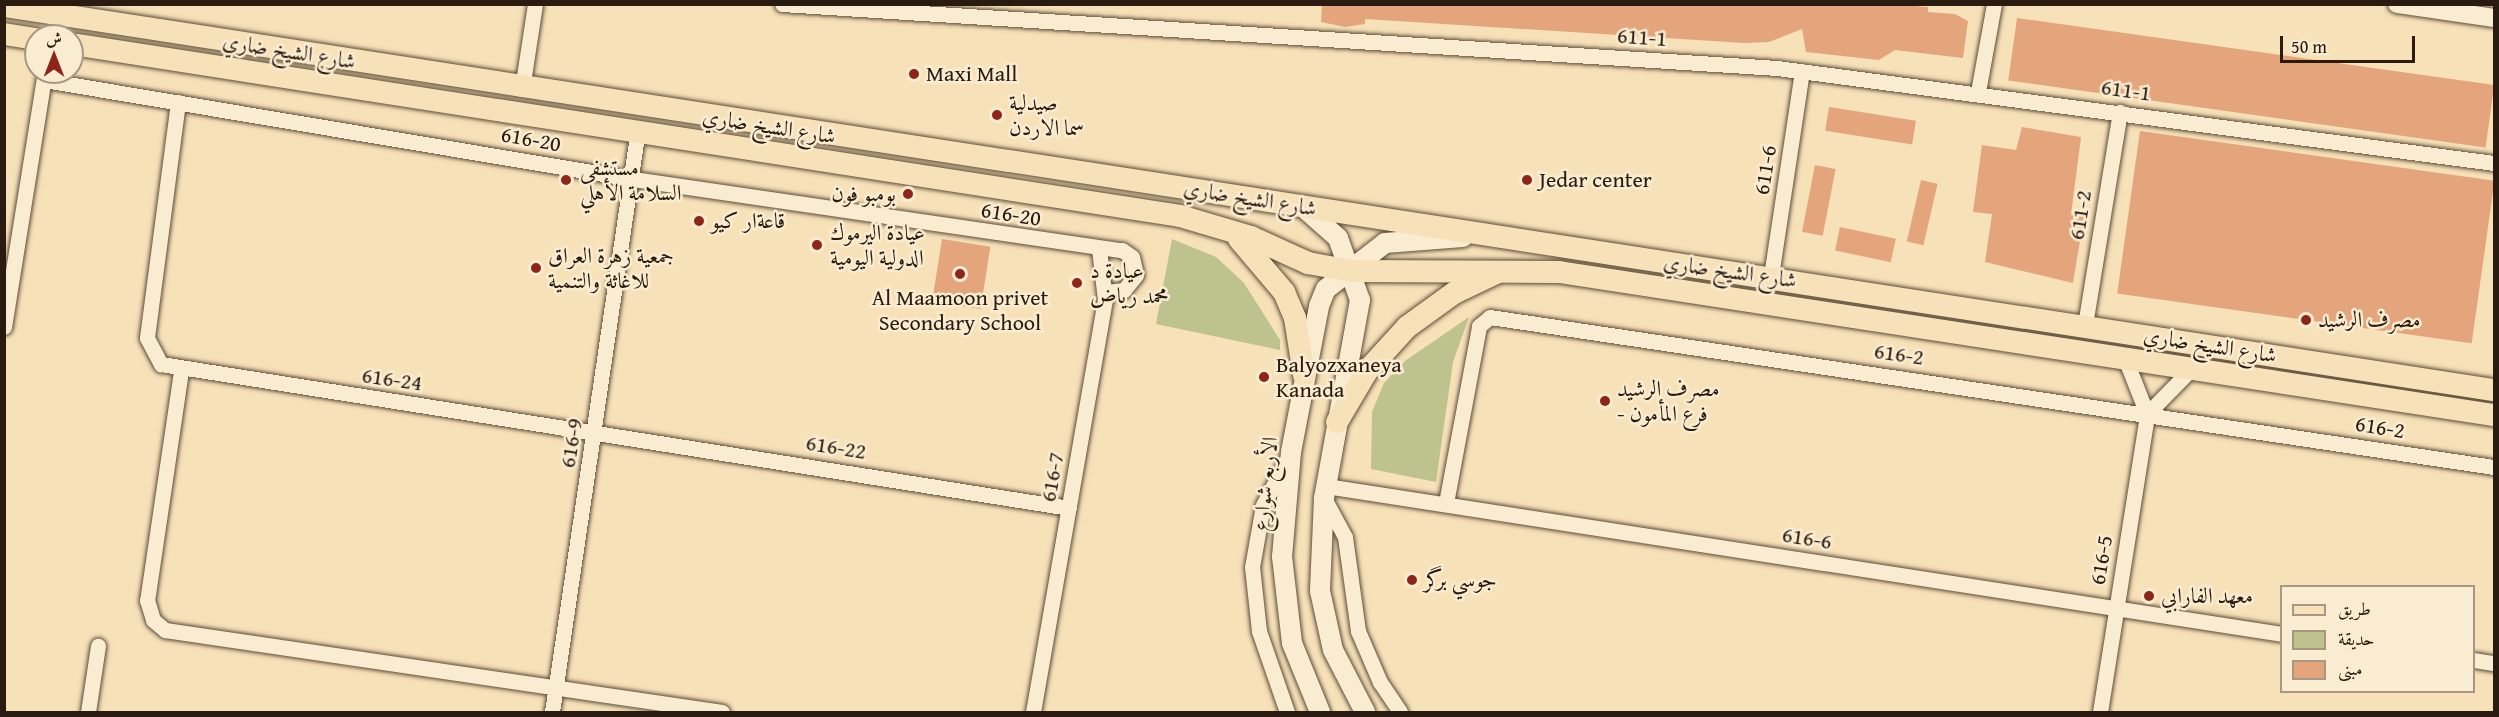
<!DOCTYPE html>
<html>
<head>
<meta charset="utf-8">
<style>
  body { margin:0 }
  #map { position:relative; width:2499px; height:717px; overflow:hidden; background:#f7e1b8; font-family:"Gentium Book Plus",Amiri,serif }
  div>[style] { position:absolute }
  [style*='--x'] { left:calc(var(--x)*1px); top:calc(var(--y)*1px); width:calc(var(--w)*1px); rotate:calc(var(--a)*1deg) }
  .green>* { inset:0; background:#bec28d }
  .building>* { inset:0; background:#e5a57c; transform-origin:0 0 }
  .roads { filter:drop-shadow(0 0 2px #5c4c39) drop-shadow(0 0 2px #5c4c39) }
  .minor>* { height:15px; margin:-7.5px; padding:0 7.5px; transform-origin:7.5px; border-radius:7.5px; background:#faecd1 }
  .tertiary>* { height:18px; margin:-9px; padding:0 9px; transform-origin:9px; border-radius:9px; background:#faecd1 }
  .secondary>* { height:20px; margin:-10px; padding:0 10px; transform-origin:10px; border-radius:10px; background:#faecd1 }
  .primary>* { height:22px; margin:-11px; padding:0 11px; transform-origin:11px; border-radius:11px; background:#f7e1b8 }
  .dots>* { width:16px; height:16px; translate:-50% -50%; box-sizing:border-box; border:3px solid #faecd1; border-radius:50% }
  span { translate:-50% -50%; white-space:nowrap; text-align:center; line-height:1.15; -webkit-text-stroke:5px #faecd1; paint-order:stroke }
  .street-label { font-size:22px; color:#291b0f }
  .poi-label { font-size:22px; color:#291b0f }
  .left { translate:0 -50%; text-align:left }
  .right { translate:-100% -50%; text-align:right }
  .frame { position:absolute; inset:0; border:6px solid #291b0f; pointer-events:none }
  .legend { position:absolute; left:2280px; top:585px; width:195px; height:108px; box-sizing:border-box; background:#faecd1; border:2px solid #a69883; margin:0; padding:8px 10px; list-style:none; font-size:18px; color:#291b0f }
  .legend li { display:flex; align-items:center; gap:12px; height:30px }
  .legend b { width:30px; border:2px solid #a69883 }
  .north { position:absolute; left:24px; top:24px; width:60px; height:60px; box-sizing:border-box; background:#faecd1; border:2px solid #a69883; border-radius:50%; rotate:0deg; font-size:16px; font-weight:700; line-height:24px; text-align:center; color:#291b0f }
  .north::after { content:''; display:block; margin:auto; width:21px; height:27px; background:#8f2418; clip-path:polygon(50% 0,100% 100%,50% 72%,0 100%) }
  .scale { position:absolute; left:2280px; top:36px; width:135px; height:27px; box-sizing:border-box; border:3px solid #291b0f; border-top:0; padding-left:8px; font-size:18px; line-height:21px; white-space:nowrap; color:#291b0f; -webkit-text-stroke:4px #faecd1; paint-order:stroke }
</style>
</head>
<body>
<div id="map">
  <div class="green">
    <div style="clip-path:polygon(1172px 239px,1216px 257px,1244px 283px,1280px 340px,1280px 350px,1156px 324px)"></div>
    <div style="clip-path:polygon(1469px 317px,1453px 362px,1436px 482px,1371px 469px,1372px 412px,1384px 383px,1405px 361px)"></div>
  </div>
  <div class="building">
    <div style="clip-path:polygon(1322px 4px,1888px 4px,1928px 7px,1928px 12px,1955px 14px,1968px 21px,1963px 58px,1895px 50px,1879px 60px,1806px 52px,1802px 29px,1769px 42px,1744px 43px,1365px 19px,1365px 24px,1345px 27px,1321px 22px)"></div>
    <div style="left:2017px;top:18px;width:482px;height:63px;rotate:8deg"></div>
    <div style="left:1829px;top:107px;width:88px;height:24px;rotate:9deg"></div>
    <div style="clip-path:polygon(2022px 127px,2081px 137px,2071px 215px,2084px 216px,2073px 283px,1985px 262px,1992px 214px,1973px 212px,1982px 145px,2016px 150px)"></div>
    <div style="left:2140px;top:131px;width:358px;height:164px;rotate:8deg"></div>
    <div style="left:1815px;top:165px;width:21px;height:68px;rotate:11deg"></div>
    <div style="left:1921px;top:180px;width:17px;height:63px;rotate:13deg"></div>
    <div style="left:1840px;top:227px;width:57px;height:24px;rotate:12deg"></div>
    <div style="left:942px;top:239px;width:49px;height:63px;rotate:9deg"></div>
  </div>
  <div class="roads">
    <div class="minor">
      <div style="--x:782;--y:4;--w:997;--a:3.68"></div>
      <div style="--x:1777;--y:68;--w:723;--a:7.55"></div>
      <div style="--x:44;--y:80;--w:597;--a:9.54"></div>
      <div style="--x:633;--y:179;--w:494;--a:8.3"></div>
      <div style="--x:1122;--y:250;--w:12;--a:35"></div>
      <div style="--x:1132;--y:257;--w:18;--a:77"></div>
      <div style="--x:1136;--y:275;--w:19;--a:129"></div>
      <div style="--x:1124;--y:290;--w:18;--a:174"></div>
      <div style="--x:522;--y:89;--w:86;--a:-81.3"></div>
      <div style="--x:1978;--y:92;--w:89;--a:-79.7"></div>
      <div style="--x:178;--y:102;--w:238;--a:97.5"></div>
      <div style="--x:147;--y:338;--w:30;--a:62"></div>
      <div style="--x:161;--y:364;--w:919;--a:9.01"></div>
      <div style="--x:1771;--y:276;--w:207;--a:-81.4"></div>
      <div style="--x:2085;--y:325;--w:216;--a:-80.7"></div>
      <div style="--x:4;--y:327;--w:258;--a:-80.9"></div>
      <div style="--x:181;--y:371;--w:232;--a:98.4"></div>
      <div style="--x:147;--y:600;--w:21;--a:73"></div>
      <div style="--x:153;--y:620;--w:16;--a:40"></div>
      <div style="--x:165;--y:630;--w:563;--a:8.37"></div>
      <div style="--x:2147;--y:414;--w:66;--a:-45.6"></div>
      <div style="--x:1326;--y:486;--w:967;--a:8.8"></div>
      <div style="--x:1324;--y:498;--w:44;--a:61.7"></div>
      <div style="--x:1345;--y:537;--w:95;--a:82.1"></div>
      <div style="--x:1358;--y:631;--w:56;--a:66.7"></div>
      <div style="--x:1380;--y:682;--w:36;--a:56"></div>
      <div style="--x:1446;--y:503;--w:180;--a:-79.4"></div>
      <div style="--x:1479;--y:326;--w:14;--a:-39"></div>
      <div style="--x:1490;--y:317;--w:1015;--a:8.5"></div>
      <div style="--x:2474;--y:660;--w:20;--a:9"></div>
      <div style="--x:88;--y:712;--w:67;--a:-81.4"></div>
      <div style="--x:552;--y:712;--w:589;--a:-81.61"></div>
      <div style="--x:1033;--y:712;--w:418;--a:-80.1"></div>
      <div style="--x:1105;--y:300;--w:51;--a:-96.7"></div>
      <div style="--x:1287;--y:712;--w:86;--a:-109.1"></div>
      <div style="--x:1259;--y:631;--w:64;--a:-96.2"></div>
      <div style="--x:1252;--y:567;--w:63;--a:-79.9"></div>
      <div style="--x:1263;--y:505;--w:60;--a:-62.2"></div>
      <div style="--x:2100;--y:712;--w:302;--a:-81"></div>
      <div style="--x:2147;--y:414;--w:62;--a:-111.6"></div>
    </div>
    <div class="tertiary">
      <div style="--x:2397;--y:4;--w:98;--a:8.2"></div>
    </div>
    <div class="secondary">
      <div style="--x:1302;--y:206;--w:48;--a:41.6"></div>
      <div style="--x:1338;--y:238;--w:66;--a:70.5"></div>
      <div style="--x:1360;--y:300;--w:201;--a:100.3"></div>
      <div style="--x:1324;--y:498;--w:93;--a:92.5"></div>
      <div style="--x:1320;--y:591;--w:60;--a:77.6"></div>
      <div style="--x:1333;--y:650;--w:70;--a:62.7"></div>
      <div style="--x:1320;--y:712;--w:74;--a:-112.1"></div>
      <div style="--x:1292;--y:643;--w:87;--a:-96.6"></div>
      <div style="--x:1282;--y:557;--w:105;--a:-85.1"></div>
      <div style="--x:1291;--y:452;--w:149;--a:-79.1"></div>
      <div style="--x:1319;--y:306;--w:18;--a:-68"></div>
      <div style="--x:1326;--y:289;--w:75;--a:-37.9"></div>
      <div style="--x:1385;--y:243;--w:78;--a:-4.4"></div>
    </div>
    <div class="primary">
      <div style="--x:4;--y:6;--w:2519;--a:8.77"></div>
      <div style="--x:4;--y:34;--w:32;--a:9"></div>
      <div style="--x:72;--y:44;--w:1121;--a:8.82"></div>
      <div style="--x:1180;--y:216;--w:74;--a:16.5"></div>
      <div style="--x:1251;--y:237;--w:63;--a:24.5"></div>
      <div style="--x:1308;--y:263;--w:44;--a:10.5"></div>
      <div style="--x:1351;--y:271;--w:208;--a:0.3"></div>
      <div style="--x:1559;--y:272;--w:946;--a:8.7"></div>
      <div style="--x:1239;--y:239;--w:70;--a:49.7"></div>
      <div style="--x:1284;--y:292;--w:28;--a:67"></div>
      <div style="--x:1295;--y:318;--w:58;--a:81"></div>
      <div style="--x:1337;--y:422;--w:59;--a:-59.5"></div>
      <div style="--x:1367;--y:371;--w:59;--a:-47.7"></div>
      <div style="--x:1407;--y:327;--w:58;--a:-35.9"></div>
      <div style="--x:1454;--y:293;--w:47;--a:-25.5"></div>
    </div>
  </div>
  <div class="dots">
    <div style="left:914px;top:74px;background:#8f2418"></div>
    <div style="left:997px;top:115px;background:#8f2418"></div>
    <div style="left:566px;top:180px;background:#8f2418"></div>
    <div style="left:1527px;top:180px;background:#8f2418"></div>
    <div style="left:908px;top:194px;background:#8f2418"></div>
    <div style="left:699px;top:221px;background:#8f2418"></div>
    <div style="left:817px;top:245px;background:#8f2418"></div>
    <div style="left:536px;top:268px;background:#8f2418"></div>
    <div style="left:960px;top:274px;background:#8f2418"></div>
    <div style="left:1077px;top:283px;background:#8f2418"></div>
    <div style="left:2306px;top:320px;background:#8f2418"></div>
    <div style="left:1264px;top:377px;background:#8f2418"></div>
    <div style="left:1605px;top:401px;background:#8f2418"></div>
    <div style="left:1412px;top:580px;background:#8f2418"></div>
    <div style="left:2149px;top:596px;background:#8f2418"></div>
  </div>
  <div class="street-label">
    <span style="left:1642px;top:37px;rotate:4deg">611-1</span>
    <span style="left:289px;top:51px;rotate:9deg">شارع الشيخ ضاري</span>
    <span style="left:2126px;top:90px;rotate:8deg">611-1</span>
    <span style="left:769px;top:126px;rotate:9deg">شارع الشيخ ضاري</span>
    <span style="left:531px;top:139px;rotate:10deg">616-20</span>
    <span style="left:1765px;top:170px;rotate:-81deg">611-6</span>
    <span style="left:1250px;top:198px;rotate:9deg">شارع الشيخ ضاري</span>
    <span style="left:1011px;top:214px;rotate:9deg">616-20</span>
    <span style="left:2080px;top:215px;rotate:-81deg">611-2</span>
    <span style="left:1730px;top:271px;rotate:8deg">شارع الشيخ ضاري</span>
    <span style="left:2210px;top:345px;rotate:9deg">شارع الشيخ ضاري</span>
    <span style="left:1899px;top:354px;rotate:8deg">616-2</span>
    <span style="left:392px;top:379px;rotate:8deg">616-24</span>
    <span style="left:2380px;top:427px;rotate:9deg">616-2</span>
    <span style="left:571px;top:443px;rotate:-81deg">616-9</span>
    <span style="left:836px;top:447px;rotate:9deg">616-22</span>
    <span style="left:1052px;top:477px;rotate:-80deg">616-7</span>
    <span style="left:1265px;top:484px;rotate:-84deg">الأربع شوارع</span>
    <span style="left:1807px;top:538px;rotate:9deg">616-6</span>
    <span style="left:2101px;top:560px;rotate:-81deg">616-5</span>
  </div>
  <div class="poi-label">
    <span class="left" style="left:926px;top:74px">Maxi Mall</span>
    <span class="left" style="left:1009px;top:115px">صيدلية<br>سما الاردن</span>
    <span class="left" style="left:580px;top:180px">مستشفى<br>السلامة الأهلي</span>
    <span class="left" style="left:1539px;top:180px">Jedar center</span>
    <span class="right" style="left:896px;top:194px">بومبو فون</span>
    <span class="left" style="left:711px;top:221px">قاعةار كيو</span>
    <span class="left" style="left:830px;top:245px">عيادة اليرموك<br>الدولية اليومية</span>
    <span class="left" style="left:548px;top:268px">جمعية زهرة العراق<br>للاغاثة والتنمية</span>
    <span class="left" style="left:1090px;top:283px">عيادة د<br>محمد رياض</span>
    <span style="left:960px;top:310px">Al Maamoon privet<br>Secondary School</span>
    <span class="left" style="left:2318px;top:320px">مصرف الرشيد</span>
    <span class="left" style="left:1276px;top:377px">Balyozxaneya<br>Kanada</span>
    <span class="left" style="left:1617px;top:401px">مصرف الرشيد<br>- فرع المأمون</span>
    <span class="left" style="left:1424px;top:580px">جوسي برگر</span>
    <span class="left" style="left:2161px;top:596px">معهد الفارابي</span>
  </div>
  <div class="frame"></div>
  <ul class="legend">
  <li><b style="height:8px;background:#f7e1b8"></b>طريق</li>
  <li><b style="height:16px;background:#bec28d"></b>حديقة</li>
  <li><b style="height:16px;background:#e5a57c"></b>مبنى</li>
  </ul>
  <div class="north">ش</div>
  <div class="scale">50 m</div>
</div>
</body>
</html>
